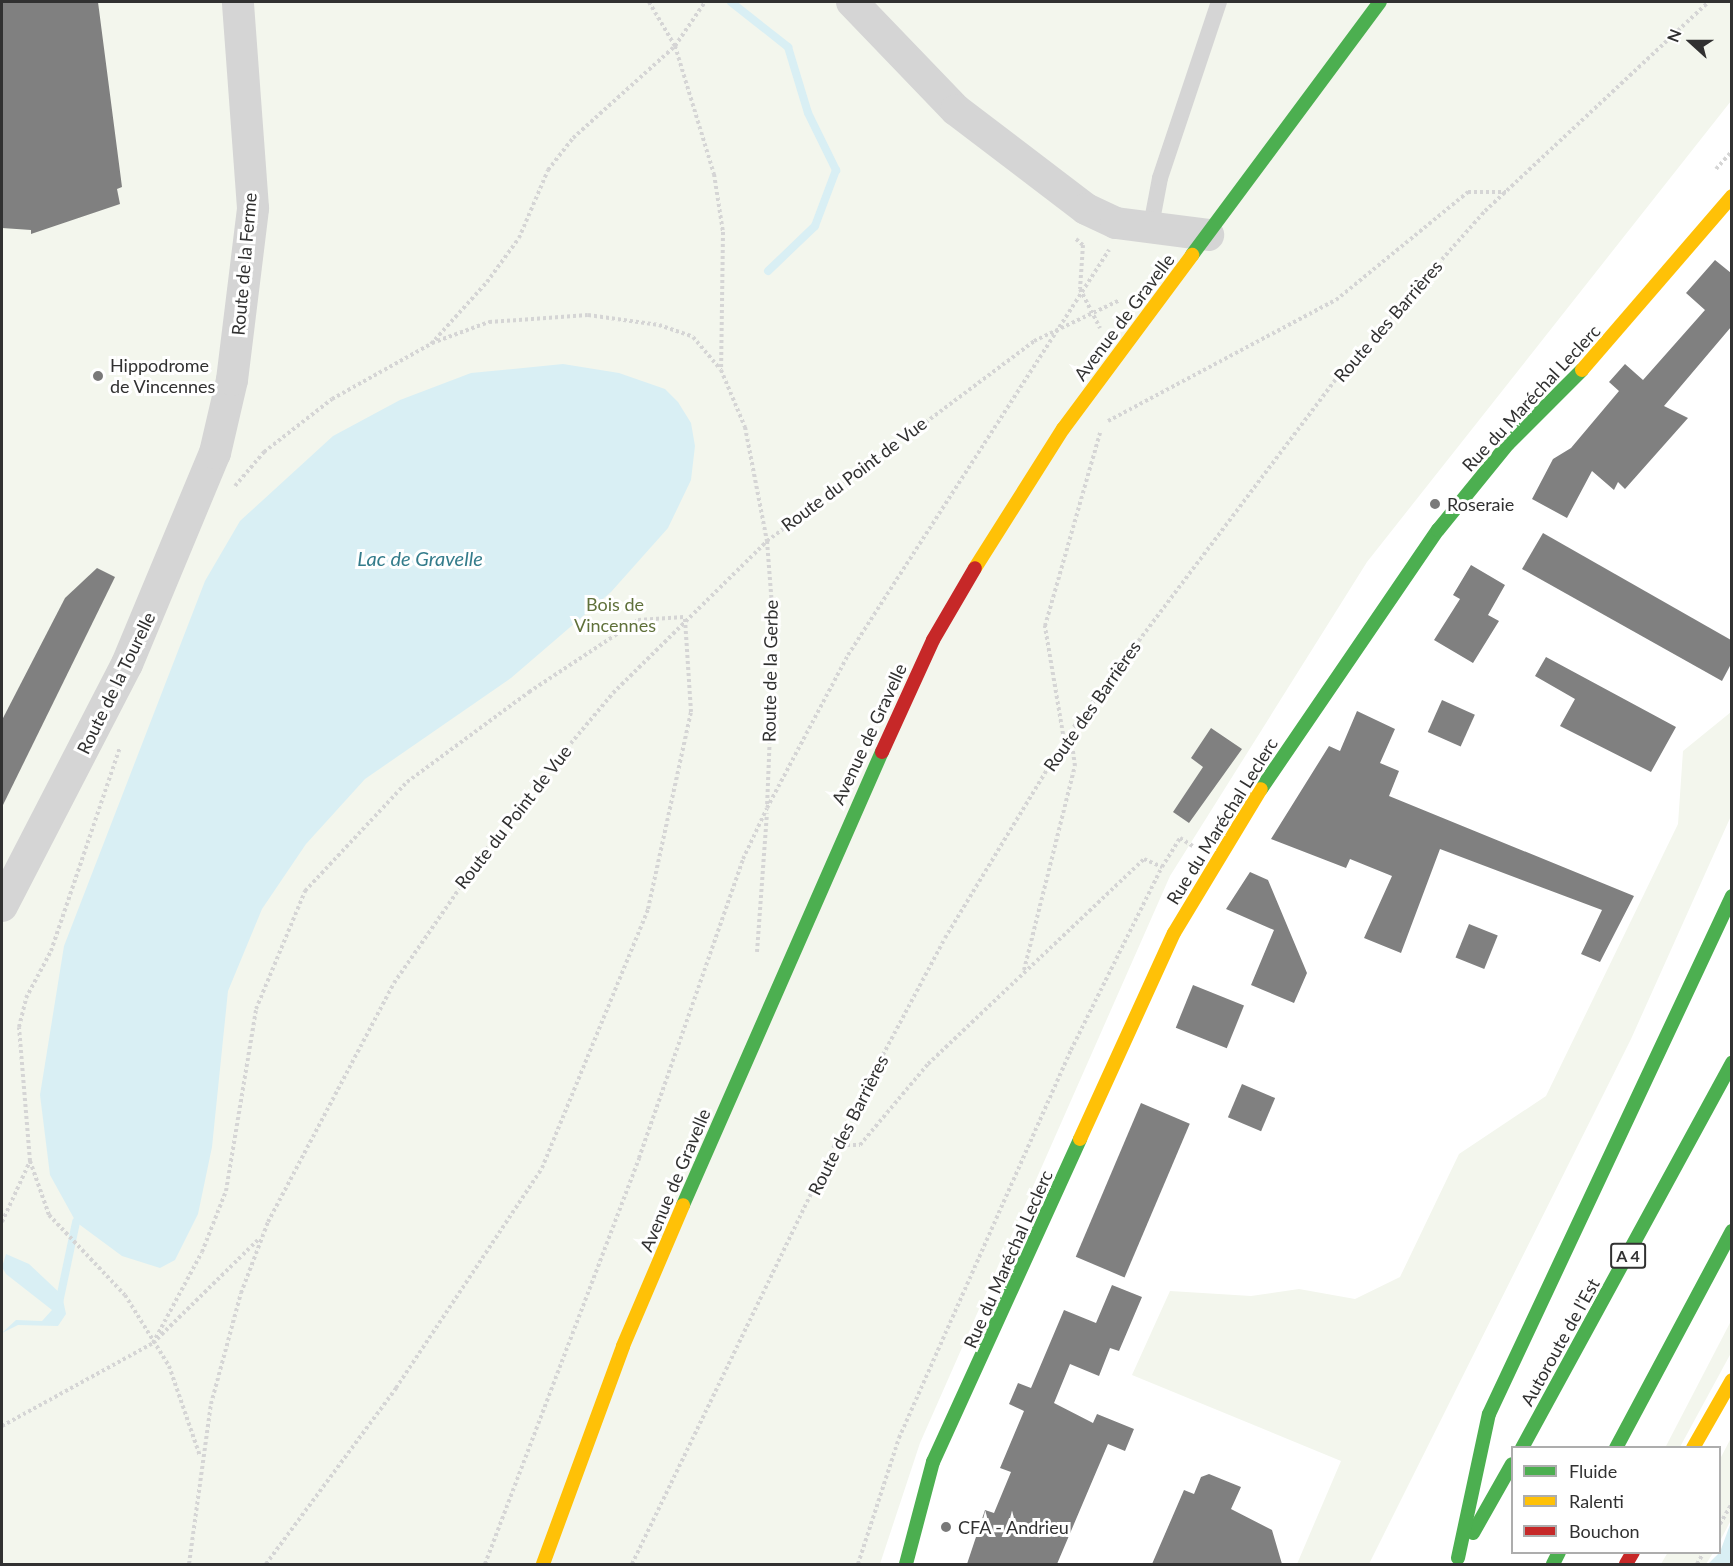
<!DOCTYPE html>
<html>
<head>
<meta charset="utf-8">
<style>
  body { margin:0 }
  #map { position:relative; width:1733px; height:1566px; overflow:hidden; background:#fff; font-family:Lato,sans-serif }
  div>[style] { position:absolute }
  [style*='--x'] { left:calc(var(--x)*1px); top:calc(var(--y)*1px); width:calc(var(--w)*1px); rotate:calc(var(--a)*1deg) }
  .green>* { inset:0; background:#f3f6ed }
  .water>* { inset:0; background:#d9eff4 }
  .stream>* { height:8px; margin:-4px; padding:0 4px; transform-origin:4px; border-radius:4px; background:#d9eff4 }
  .building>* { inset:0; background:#808080; transform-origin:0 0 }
  .path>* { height:4px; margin-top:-2px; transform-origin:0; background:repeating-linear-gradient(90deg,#d5d5d5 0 3px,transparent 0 6px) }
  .lane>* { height:16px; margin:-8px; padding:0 8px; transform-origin:8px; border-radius:8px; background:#d5d5d5 }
  .street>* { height:32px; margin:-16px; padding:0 16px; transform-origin:16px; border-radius:16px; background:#d5d5d5 }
  .fast>* { height:14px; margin:-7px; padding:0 7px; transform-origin:7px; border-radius:7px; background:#4caf50 }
  .slow>* { height:14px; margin:-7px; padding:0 7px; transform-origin:7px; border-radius:7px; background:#ffc107 }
  .jam>* { height:14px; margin:-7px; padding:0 7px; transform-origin:7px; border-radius:7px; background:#c62828 }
  .dots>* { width:16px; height:16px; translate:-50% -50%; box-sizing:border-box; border:3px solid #fff; border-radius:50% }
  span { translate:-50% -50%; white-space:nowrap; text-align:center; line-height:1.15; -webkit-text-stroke:6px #fff; paint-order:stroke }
  .shield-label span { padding:2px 4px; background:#fff; border:2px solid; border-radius:4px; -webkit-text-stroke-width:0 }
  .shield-label { font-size:16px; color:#313131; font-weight:700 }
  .street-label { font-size:18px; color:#313131 }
  .poi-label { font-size:18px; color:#313131 }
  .left { translate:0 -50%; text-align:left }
  .park-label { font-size:18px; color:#5f703a }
  .water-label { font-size:20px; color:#347c8b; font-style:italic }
  .frame { position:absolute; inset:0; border:3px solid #313131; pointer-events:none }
  .legend { position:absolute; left:1511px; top:1446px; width:210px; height:108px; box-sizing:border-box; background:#fff; border:2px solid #adadad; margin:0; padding:8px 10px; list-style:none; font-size:18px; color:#313131 }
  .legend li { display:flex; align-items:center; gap:12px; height:30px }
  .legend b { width:30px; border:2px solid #adadad }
  .north { position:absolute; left:1661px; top:12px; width:60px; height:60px; -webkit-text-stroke:4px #fff; paint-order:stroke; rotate:291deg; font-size:16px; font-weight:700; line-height:24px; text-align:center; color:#313131 }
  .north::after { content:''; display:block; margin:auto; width:21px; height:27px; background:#313131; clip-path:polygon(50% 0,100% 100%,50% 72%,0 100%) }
</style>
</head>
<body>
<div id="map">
  <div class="green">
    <div style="clip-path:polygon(2px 2px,1731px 2px,1731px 101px,1367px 562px,1170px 876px,920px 1443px,880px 1564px,2px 1564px)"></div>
    <div style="clip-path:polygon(1731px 712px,1731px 816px,1631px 1039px,1369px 1564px,1297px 1564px,1341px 1461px,1132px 1375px,1170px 1291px,1251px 1296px,1299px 1289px,1355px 1299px,1400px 1277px,1459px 1154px,1546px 1096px,1678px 824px,1683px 751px)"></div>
    <div style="clip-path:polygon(1731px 1321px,1731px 1353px,1680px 1447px,1665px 1448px)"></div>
    <div style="clip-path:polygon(1731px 1438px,1731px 1520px,1720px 1541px,1720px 1459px)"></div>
    <div style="clip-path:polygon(1668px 1552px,1713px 1552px,1713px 1553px,1706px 1564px,1661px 1564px)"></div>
  </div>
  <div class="water">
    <div style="clip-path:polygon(563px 364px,619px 373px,665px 389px,678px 402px,691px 423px,695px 446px,691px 480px,668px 528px,611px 592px,511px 678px,365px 779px,306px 844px,262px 909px,228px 991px,212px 1147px,198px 1214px,175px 1260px,160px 1268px,122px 1256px,76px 1222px,50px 1175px,40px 1095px,64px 946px,205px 581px,240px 521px,333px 436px,400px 400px,471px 373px)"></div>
    <div style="clip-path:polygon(6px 1254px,29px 1264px,62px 1295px,66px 1314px,58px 1326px,18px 1325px,2px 1333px,16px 1320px,42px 1321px,52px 1310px,6px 1274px,2px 1267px)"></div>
    <div style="clip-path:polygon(1731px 1522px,1731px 1564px,1708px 1564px,1720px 1552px)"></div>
  </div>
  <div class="stream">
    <div style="--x:731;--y:2;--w:73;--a:38.3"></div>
    <div style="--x:788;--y:47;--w:69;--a:73.1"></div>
    <div style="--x:808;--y:113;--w:64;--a:63.8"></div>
    <div style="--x:836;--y:170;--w:60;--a:110.6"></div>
    <div style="--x:815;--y:226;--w:65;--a:136.2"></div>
    <div style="--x:59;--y:1303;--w:83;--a:-78.1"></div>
  </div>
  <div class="building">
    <div style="clip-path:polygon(2px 2px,98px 2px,122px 187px,117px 189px,120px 204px,31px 234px,31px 230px,2px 228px)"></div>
    <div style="clip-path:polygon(1715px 260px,1731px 273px,1731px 327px,1664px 406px,1688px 418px,1625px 489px,1618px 482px,1614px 490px,1592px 471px,1567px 518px,1532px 499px,1553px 459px,1571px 448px,1619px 391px,1609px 382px,1625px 364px,1643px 380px,1705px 310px,1686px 293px)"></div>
    <div style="clip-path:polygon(1543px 533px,1731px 640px,1731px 664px,1722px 681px,1522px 569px)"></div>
    <div style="clip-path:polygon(1471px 565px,1505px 585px,1488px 615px,1499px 621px,1473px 663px,1434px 640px,1460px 599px,1453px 595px)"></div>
    <div style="clip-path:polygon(97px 568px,115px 577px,2px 807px,2px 720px,65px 598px)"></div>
    <div style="clip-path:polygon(1546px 657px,1676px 727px,1651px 772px,1560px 726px,1575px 699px,1535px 676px)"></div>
    <div style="left:1442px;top:700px;width:36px;height:35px;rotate:24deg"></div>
    <div style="clip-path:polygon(1357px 711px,1395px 729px,1380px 763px,1399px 771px,1389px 796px,1634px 896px,1600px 962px,1581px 954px,1602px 910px,1440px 849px,1401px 953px,1364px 938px,1392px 876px,1350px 859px,1346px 868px,1271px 839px,1329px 746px,1340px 751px)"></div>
    <div style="clip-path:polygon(1211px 728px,1242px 749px,1189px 823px,1173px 812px,1203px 767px,1191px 758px)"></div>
    <div style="clip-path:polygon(1250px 872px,1268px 880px,1307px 973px,1294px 1003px,1251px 985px,1274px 930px,1226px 909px)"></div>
    <div style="left:1469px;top:924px;width:31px;height:36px;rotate:22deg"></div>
    <div style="left:1193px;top:985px;width:55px;height:46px;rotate:22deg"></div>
    <div style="left:1242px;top:1084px;width:36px;height:36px;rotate:23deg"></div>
    <div style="left:1141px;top:1103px;width:53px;height:167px;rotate:23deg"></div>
    <div style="clip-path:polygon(1112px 1285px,1142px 1297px,1119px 1351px,1110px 1348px,1099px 1376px,1070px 1364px,1054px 1403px,1093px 1423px,1097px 1414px,1134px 1429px,1125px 1451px,1108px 1444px,1057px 1564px,967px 1564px,985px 1510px,994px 1513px,1011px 1472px,1000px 1468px,1024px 1411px,1009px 1404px,1018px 1383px,1031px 1388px,1064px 1310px,1096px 1323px)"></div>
    <div style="clip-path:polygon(1209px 1474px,1241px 1487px,1231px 1509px,1272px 1530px,1282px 1564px,1152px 1564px,1184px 1490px,1194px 1494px,1201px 1477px)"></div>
  </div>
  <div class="path">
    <div style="--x:649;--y:2;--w:51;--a:59.4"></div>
    <div style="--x:675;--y:46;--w:134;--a:73.1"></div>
    <div style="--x:714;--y:174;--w:59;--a:81.2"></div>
    <div style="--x:723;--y:232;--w:138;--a:90.8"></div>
    <div style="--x:1716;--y:169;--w:24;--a:-48"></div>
    <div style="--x:1076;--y:239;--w:9;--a:41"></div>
    <div style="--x:1083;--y:245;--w:44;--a:93.9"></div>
    <div style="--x:1080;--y:289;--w:44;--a:62.9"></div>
    <div style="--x:432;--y:343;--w:61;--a:-20.2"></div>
    <div style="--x:489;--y:322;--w:99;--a:-4"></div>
    <div style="--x:588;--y:315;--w:72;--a:8"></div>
    <div style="--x:659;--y:325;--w:36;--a:19"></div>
    <div style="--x:693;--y:337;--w:43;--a:49.7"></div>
    <div style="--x:721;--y:370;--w:62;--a:67.2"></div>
    <div style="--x:745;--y:427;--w:116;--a:79.1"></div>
    <div style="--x:767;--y:541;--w:92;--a:85.6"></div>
    <div style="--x:774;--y:633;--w:173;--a:92.3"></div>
    <div style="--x:1108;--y:421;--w:258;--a:-28"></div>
    <div style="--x:1336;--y:300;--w:171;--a:-39.3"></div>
    <div style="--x:1468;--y:192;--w:38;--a:0"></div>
    <div style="--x:235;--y:486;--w:45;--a:-49.5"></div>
    <div style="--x:264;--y:452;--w:86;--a:-37.9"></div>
    <div style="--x:332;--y:399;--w:113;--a:-29.1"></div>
    <div style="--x:431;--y:344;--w:84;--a:-47.9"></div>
    <div style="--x:487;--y:282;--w:54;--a:-54"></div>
    <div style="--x:519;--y:238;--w:74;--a:-66.9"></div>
    <div style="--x:548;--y:170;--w:41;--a:-52"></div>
    <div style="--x:573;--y:138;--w:137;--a:-42"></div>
    <div style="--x:675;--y:46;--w:53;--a:-55.7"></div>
    <div style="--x:1064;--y:740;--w:116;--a:-99.5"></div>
    <div style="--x:1045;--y:626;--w:201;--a:-74.1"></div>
    <div style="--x:757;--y:952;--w:139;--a:-85.9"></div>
    <div style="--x:1024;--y:970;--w:210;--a:-76"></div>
    <div style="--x:1075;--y:766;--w:34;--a:-98"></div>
    <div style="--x:835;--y:1145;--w:25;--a:0"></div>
    <div style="--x:860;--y:1145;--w:106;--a:-50"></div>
    <div style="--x:928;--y:1064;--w:298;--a:-43.5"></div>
    <div style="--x:1144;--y:859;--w:20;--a:24"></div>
    <div style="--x:30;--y:1161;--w:57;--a:70.6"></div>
    <div style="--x:49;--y:1215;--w:110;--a:46.5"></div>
    <div style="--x:125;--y:1295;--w:84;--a:58.2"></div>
    <div style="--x:169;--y:1366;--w:95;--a:71"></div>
    <div style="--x:2;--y:1222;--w:67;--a:-65.3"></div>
    <div style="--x:30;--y:1161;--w:134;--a:-94.7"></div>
    <div style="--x:19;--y:1027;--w:30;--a:-76"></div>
    <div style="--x:26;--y:998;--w:53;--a:-62"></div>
    <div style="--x:51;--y:951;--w:215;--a:-71.3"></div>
    <div style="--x:153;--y:1343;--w:103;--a:-61.7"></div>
    <div style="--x:202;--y:1252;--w:66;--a:-68.5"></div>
    <div style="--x:226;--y:1191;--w:184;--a:-80.6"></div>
    <div style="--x:256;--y:1009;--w:128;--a:-67.4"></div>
    <div style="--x:305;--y:891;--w:149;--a:-46.9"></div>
    <div style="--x:407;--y:782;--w:152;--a:-36.4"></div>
    <div style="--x:529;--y:692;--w:131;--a:-33.4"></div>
    <div style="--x:638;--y:620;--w:46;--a:-3.7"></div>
    <div style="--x:2;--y:1426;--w:172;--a:-28.8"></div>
    <div style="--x:153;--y:1343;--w:150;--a:-44.5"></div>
    <div style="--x:1720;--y:1524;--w:24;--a:-60"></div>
    <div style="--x:189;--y:1564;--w:162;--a:-82.2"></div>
    <div style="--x:211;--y:1404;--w:115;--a:-74.9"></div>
    <div style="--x:241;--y:1293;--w:76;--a:-69.2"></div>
    <div style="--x:268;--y:1222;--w:270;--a:-62.2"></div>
    <div style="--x:394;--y:983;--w:202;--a:-55.3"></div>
    <div style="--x:509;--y:817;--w:162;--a:-50"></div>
    <div style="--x:613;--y:693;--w:216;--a:-44.6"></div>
    <div style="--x:767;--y:541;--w:334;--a:-36.8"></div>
    <div style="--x:1034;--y:341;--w:95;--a:-25.5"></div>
    <div style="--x:266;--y:1564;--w:219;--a:-53.5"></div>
    <div style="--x:396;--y:1388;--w:264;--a:-56.4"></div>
    <div style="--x:542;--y:1168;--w:280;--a:-67.7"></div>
    <div style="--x:648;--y:909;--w:202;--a:-77.7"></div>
    <div style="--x:691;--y:712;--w:94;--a:-93.7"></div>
    <div style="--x:485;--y:1564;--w:434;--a:-69.2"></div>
    <div style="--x:639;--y:1158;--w:317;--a:-70.8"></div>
    <div style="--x:743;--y:859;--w:56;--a:-64.8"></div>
    <div style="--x:767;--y:808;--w:173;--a:-62.1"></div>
    <div style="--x:848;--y:655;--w:482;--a:-57.2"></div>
    <div style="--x:632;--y:1564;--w:466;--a:-64.2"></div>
    <div style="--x:835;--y:1145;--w:234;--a:-62"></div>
    <div style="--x:945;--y:938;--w:241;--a:-58.8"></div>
    <div style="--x:1070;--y:732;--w:446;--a:-53"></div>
    <div style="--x:1338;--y:376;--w:221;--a:-48.3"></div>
    <div style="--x:1485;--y:211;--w:306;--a:-43.1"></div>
    <div style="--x:858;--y:1564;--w:133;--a:-72"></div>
    <div style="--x:899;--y:1438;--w:424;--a:-66.1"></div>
    <div style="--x:1071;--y:1050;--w:204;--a:-63.6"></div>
    <div style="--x:1162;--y:867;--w:34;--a:-58"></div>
    <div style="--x:1180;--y:838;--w:15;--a:32"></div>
    <div style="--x:1697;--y:1564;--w:14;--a:-60"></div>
  </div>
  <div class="lane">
    <div style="--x:1150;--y:231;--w:54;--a:-79.3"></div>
    <div style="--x:1160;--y:178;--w:186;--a:-71.5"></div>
  </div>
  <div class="street">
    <div style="--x:852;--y:2;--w:150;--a:46.1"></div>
    <div style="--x:956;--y:110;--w:163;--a:37.3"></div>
    <div style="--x:1086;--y:209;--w:33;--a:25"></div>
    <div style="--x:1116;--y:223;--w:93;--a:7.4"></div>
    <div style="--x:2;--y:906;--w:272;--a:-62.7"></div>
    <div style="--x:127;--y:664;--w:229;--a:-67.4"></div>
    <div style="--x:215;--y:453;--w:75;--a:-76.9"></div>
    <div style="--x:232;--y:380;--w:173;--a:-83"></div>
    <div style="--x:253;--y:208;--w:207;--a:-94.2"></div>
  </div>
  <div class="fast">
    <div style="--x:1192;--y:255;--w:315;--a:-53.4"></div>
    <div style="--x:1261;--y:789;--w:314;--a:-55.7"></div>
    <div style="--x:1438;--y:530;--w:111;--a:-50.9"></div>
    <div style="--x:1508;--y:444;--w:105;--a:-45"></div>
    <div style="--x:683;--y:1205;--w:495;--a:-66.3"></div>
    <div style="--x:1522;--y:1448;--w:439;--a:-61.4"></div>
    <div style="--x:1616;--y:1448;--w:246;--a:-61.9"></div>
    <div style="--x:1473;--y:1533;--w:79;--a:-60.5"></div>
    <div style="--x:1458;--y:1558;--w:147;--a:-77.9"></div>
    <div style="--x:1489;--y:1414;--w:572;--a:-64.87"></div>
    <div style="--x:906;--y:1564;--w:106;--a:-75.2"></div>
    <div style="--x:933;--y:1462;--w:355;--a:-65.5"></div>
    <div style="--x:1553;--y:1564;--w:13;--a:-63"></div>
  </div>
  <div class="slow">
    <div style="--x:1582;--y:370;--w:230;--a:-49.2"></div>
    <div style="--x:975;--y:568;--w:165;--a:-57.7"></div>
    <div style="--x:1063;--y:429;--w:217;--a:-53.4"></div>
    <div style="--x:1080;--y:1139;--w:226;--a:-65.5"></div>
    <div style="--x:1174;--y:933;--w:168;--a:-58.9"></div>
    <div style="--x:1693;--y:1448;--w:78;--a:-60.2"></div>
    <div style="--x:543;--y:1564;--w:232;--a:-69.8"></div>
    <div style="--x:623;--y:1346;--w:153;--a:-66.9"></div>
  </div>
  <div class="jam">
    <div style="--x:882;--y:752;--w:123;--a:-65.5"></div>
    <div style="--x:933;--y:640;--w:83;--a:-59.7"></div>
    <div style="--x:1626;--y:1564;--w:14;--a:-60"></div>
  </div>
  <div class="dots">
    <div style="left:98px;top:376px;background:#797979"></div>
    <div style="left:1435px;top:504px;background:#797979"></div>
    <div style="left:946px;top:1527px;background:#797979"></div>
  </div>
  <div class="shield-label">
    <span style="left:1628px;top:1256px">A 4</span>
  </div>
  <div class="street-label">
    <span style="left:244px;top:264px;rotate:-85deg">Route de la Ferme</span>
    <span style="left:1124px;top:317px;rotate:-53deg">Avenue de Gravelle</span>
    <span style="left:1388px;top:321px;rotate:-49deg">Route des Barrières</span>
    <span style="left:1531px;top:398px;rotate:-47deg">Rue du Maréchal Leclerc</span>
    <span style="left:854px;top:474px;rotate:-37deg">Route du Point de Vue</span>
    <span style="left:770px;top:671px;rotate:-89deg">Route de la Gerbe</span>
    <span style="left:116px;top:683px;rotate:-64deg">Route de la Tourelle</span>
    <span style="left:1092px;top:706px;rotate:-55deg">Route des Barrières</span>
    <span style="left:869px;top:734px;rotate:-65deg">Avenue de Gravelle</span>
    <span style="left:513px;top:817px;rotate:-52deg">Route du Point de Vue</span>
    <span style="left:1222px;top:821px;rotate:-58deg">Rue du Maréchal Leclerc</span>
    <span style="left:848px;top:1125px;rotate:-63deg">Route des Barrières</span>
    <span style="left:675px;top:1180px;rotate:-67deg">Avenue de Gravelle</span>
    <span style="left:1008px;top:1259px;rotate:-66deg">Rue du Maréchal Leclerc</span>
    <span style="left:1560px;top:1342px;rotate:-61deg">Autoroute de l’Est</span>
  </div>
  <div class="poi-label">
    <span class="left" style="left:110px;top:376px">Hippodrome<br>de Vincennes</span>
    <span class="left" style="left:1447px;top:504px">Roseraie</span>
    <span class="left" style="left:958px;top:1527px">CFA - Andrieu</span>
  </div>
  <div class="park-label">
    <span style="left:615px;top:615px">Bois de<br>Vincennes</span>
  </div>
  <div class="water-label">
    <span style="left:420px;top:558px">Lac de Gravelle</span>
  </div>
  <div class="frame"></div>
  <ul class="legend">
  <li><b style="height:8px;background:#4caf50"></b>Fluide</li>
  <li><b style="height:8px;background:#ffc107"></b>Ralenti</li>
  <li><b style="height:8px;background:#c62828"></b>Bouchon</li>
  </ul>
  <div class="north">N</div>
</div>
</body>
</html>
